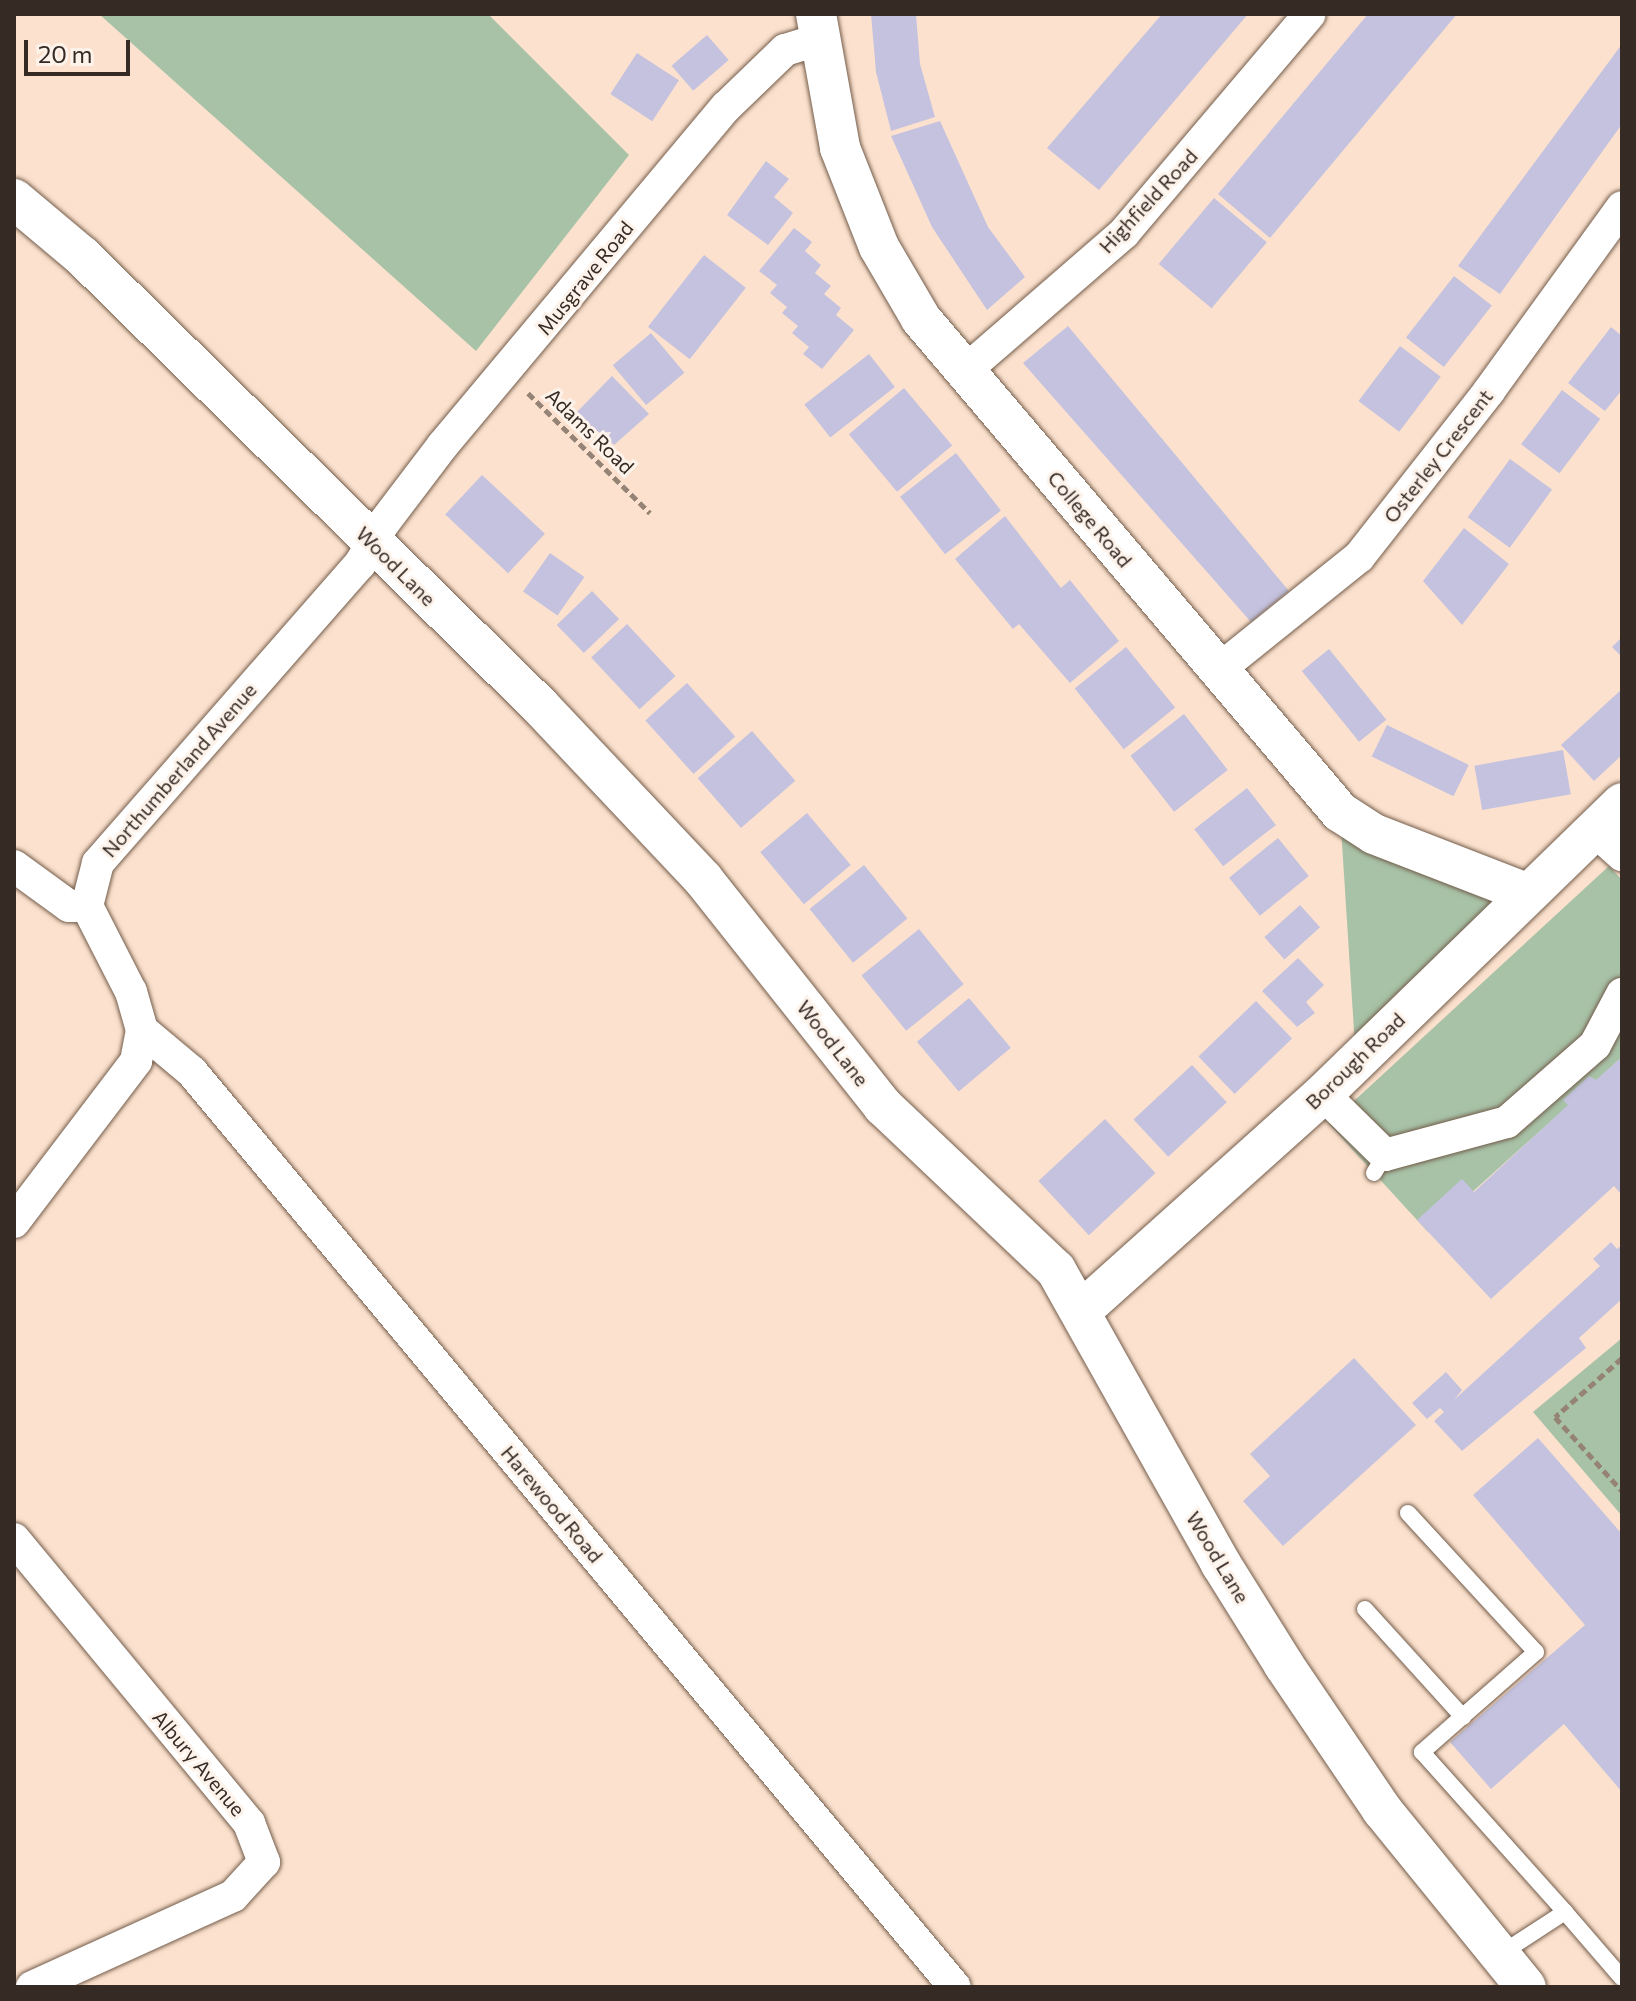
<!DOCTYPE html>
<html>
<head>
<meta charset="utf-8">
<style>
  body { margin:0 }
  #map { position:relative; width:1636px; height:2001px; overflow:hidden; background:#fce2ce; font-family:Commissioner,sans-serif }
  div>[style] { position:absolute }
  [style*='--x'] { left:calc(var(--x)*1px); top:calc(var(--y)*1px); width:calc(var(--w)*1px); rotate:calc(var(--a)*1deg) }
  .green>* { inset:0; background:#a7c2a7 }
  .building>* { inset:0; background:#c4c2df; transform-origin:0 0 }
  .path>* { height:5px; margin-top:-2.5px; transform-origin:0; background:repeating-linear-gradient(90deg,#958376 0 8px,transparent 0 12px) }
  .roads { filter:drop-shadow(0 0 2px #735c4b) drop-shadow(0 0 2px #735c4b) }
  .service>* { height:16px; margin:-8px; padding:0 8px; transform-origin:8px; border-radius:8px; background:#fff }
  .minor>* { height:32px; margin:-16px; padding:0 16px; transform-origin:16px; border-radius:16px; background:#fff }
  .tertiary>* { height:40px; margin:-20px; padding:0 20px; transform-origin:20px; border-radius:20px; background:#fff }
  span { translate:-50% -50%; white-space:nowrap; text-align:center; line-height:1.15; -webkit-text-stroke:6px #fdf3eb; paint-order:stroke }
  .street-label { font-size:20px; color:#352b24 }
  .frame { position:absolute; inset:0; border:16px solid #352b24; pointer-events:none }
  .scale { position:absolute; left:24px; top:40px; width:106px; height:36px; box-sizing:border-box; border:4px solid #352b24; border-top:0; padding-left:10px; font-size:24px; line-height:28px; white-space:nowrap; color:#352b24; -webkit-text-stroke:6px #fdf3eb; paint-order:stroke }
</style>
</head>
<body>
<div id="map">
  <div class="green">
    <div style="clip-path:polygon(99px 14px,488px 14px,629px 155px,476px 351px)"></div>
    <div style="clip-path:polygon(1340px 812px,1526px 893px,1356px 1062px)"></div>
    <div style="clip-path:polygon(1609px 866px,1622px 880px,1622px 1057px,1428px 1232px,1329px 1124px)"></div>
    <div style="clip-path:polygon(1622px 1338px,1622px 1516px,1533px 1412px)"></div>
  </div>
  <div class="building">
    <div style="clip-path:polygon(871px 14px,916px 14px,920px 64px,935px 117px,891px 131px,876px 72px)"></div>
    <div style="clip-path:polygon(1162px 14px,1248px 14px,1099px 190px,1047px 148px)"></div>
    <div style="clip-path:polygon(1368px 14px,1457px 14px,1270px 238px,1218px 194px)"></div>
    <div style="left:707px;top:35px;width:33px;height:47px;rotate:49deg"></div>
    <div style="clip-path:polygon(1622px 44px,1622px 124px,1500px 294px,1458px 266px)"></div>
    <div style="left:637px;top:53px;width:50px;height:49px;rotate:33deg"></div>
    <div style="clip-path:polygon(940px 121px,988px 227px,1025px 277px,987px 310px,932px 227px,891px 136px)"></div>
    <div style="clip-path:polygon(766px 161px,789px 179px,774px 197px,793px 213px,768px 245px,727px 215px)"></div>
    <div style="left:1214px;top:198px;width:69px;height:86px;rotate:40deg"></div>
    <div style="clip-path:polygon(794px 228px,812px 242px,805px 251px,821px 265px,815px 273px,831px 286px,824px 294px,841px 308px,836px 315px,854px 330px,822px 369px,803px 354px,809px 347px,792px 333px,798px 326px,782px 313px,787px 307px,770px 293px,777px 285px,759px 271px)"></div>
    <div style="left:704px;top:255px;width:53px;height:91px;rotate:38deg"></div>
    <div style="left:1454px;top:276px;width:48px;height:78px;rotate:38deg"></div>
    <div style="clip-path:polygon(1068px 326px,1289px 591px,1251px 622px,1023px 363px)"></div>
    <div style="clip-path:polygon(1611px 327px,1622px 336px,1622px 390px,1605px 411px,1568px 383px)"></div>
    <div style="left:651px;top:333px;width:52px;height:50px;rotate:50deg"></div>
    <div style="left:1400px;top:346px;width:51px;height:69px;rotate:37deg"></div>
    <div style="left:869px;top:354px;width:42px;height:82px;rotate:52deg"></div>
    <div style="clip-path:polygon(612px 376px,649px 414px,614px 445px,576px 413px)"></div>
    <div style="left:904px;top:388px;width:75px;height:72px;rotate:50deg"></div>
    <div style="left:1562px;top:390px;width:48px;height:68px;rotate:37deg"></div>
    <div style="left:956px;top:453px;width:73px;height:71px;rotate:52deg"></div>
    <div style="left:1510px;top:459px;width:52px;height:72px;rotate:36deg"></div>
    <div style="left:482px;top:475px;width:86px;height:54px;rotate:43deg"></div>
    <div style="clip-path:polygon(1005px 516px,1061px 588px,1070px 580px,1119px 641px,1070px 683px,1019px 624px,1013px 629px,955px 559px)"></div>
    <div style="clip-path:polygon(1464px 528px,1509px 564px,1462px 625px,1423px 581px)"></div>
    <div style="left:550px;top:553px;width:42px;height:47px;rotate:35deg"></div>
    <div style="left:592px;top:591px;width:39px;height:49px;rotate:46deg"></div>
    <div style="left:627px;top:624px;width:71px;height:49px;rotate:47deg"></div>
    <div style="clip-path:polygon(1622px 637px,1622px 657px,1612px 647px)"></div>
    <div style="left:1126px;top:647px;width:78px;height:66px;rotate:51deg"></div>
    <div style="left:1329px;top:649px;width:91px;height:35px;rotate:51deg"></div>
    <div style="left:687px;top:683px;width:72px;height:56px;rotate:48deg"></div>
    <div style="clip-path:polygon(1622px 689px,1622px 755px,1594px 781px,1561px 745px)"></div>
    <div style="left:1184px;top:714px;width:71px;height:68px;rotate:52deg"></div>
    <div style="left:1387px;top:725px;width:91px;height:35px;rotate:26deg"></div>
    <div style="left:752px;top:731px;width:66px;height:72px;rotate:49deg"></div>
    <div style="left:1563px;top:750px;width:45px;height:90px;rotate:80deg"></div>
    <div style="left:1247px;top:788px;width:47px;height:67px;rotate:52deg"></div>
    <div style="left:807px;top:813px;width:68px;height:61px;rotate:50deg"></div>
    <div style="left:1278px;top:838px;width:49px;height:63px;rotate:51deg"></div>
    <div style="left:864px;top:865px;width:69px;height:70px;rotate:51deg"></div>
    <div style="left:1300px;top:905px;width:30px;height:48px;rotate:48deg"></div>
    <div style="left:919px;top:929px;width:71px;height:74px;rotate:51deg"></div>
    <div style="clip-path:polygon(1298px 958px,1324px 985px,1306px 1002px,1315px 1013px,1297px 1027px,1262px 991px)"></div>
    <div style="left:969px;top:998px;width:65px;height:68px;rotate:50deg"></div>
    <div style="left:1256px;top:1001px;width:52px;height:80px;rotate:46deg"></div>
    <div style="clip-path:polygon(1622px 1057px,1622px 1195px,1614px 1186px,1491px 1299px,1417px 1220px,1462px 1179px,1474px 1192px,1568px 1105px,1563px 1100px,1589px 1076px,1596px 1080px)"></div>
    <div style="left:1192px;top:1065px;width:51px;height:80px;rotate:47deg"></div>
    <div style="left:1105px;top:1119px;width:74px;height:91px;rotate:47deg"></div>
    <div style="clip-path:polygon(1611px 1242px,1617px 1249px,1622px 1245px,1622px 1299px,1579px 1338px,1586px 1348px,1462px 1451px,1434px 1421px,1444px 1412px,1440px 1408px,1427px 1419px,1412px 1403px,1446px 1372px,1462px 1390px,1454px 1400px,1600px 1266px,1593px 1259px)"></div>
    <div style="clip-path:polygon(1354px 1358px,1416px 1425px,1283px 1546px,1243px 1501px,1270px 1476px,1250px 1454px)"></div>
    <div style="clip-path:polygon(1538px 1438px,1622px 1534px,1622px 1792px,1564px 1724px,1491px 1789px,1450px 1742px,1585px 1625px,1473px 1495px)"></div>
  </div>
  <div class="path">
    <div style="--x:528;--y:393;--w:171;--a:44.5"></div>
    <div style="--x:1622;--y:1358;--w:89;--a:138.6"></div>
    <div style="--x:1555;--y:1417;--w:100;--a:47.8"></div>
  </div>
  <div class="roads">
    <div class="service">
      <div style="--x:1374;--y:1173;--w:21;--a:-59"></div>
      <div style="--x:1408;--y:1513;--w:189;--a:47.4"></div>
      <div style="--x:1536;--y:1652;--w:152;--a:138.7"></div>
      <div style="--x:1422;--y:1752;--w:215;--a:48.2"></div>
      <div style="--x:1365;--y:1609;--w:146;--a:47.8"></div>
      <div style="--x:1499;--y:1955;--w:79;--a:-33.1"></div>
      <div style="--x:1565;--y:1912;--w:87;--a:49.2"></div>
    </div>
    <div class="minor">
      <div style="--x:966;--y:370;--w:209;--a:-40.9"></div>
      <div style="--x:1124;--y:233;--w:287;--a:-49.7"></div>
      <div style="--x:1217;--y:671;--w:182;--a:-38.8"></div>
      <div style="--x:1359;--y:557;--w:211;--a:-51.9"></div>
      <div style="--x:1489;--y:391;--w:227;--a:-54.1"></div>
      <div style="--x:1594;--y:830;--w:38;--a:42"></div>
      <div style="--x:14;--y:866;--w:68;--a:36"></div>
      <div style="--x:69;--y:906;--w:18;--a:0"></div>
      <div style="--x:142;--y:1030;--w:65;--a:40"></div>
      <div style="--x:192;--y:1072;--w:1191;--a:50.18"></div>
      <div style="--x:1323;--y:1094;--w:87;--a:44.5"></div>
      <div style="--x:1385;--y:1155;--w:126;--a:-15.1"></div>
      <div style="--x:1507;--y:1122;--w:117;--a:-41.2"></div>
      <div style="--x:1595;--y:1045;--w:58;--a:-62.1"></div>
      <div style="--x:14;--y:1222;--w:202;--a:-52.8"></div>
      <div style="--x:136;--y:1061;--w:32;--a:-79"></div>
      <div style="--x:142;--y:1030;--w:40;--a:-106"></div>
      <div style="--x:131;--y:992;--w:97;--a:-117.1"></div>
      <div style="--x:87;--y:906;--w:44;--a:-75.7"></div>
      <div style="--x:98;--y:863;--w:398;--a:-48.8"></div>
      <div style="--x:360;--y:564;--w:46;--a:-60.1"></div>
      <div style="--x:383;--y:524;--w:99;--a:-52.8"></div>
      <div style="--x:443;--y:445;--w:441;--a:-50.1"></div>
      <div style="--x:726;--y:107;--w:82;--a:-44"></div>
      <div style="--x:785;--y:50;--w:34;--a:-17"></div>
      <div style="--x:14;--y:1539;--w:369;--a:50.4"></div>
      <div style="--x:249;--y:1823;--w:42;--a:69"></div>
      <div style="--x:264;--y:1862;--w:46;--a:132.4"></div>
      <div style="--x:233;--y:1896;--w:221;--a:155.6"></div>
    </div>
    <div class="tertiary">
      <div style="--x:816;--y:14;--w:136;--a:79.8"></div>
      <div style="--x:840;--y:148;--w:106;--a:68.5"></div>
      <div style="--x:879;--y:247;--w:83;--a:59.7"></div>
      <div style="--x:921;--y:319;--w:647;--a:49.64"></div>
      <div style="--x:1340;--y:812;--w:40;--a:32.9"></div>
      <div style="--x:1374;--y:834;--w:163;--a:21.2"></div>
      <div style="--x:14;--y:199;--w:89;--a:40"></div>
      <div style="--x:82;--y:256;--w:642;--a:44.5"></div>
      <div style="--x:540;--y:706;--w:238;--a:46.7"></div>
      <div style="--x:703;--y:879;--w:290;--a:51.6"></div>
      <div style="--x:883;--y:1106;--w:238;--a:43.5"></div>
      <div style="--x:1056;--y:1270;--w:337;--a:60.7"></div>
      <div style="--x:1221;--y:1564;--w:119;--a:58"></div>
      <div style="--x:1284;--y:1665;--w:175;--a:55.9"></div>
      <div style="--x:1382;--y:1810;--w:228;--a:50.9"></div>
      <div style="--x:1081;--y:1311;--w:325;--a:-41.9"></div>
      <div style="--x:1323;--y:1094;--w:417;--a:-44.2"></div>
    </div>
  </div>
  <div class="street-label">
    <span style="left:1148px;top:201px;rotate:-47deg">Highfield Road</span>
    <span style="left:585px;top:278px;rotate:-51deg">Musgrave Road</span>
    <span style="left:590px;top:431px;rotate:44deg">Adams Road</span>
    <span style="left:1438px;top:456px;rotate:-52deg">Osterley Crescent</span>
    <span style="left:1090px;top:519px;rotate:50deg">College Road</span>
    <span style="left:396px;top:566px;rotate:45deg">Wood Lane</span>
    <span style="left:179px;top:770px;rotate:-49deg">Northumberland Avenue</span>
    <span style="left:833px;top:1043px;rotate:52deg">Wood Lane</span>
    <span style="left:1355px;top:1061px;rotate:-44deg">Borough Road</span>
    <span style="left:552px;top:1504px;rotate:50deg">Harewood Road</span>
    <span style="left:1218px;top:1557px;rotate:59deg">Wood Lane</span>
    <span style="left:199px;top:1763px;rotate:50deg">Albury Avenue</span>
  </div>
  <div class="frame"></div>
  <div class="scale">20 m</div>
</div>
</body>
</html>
